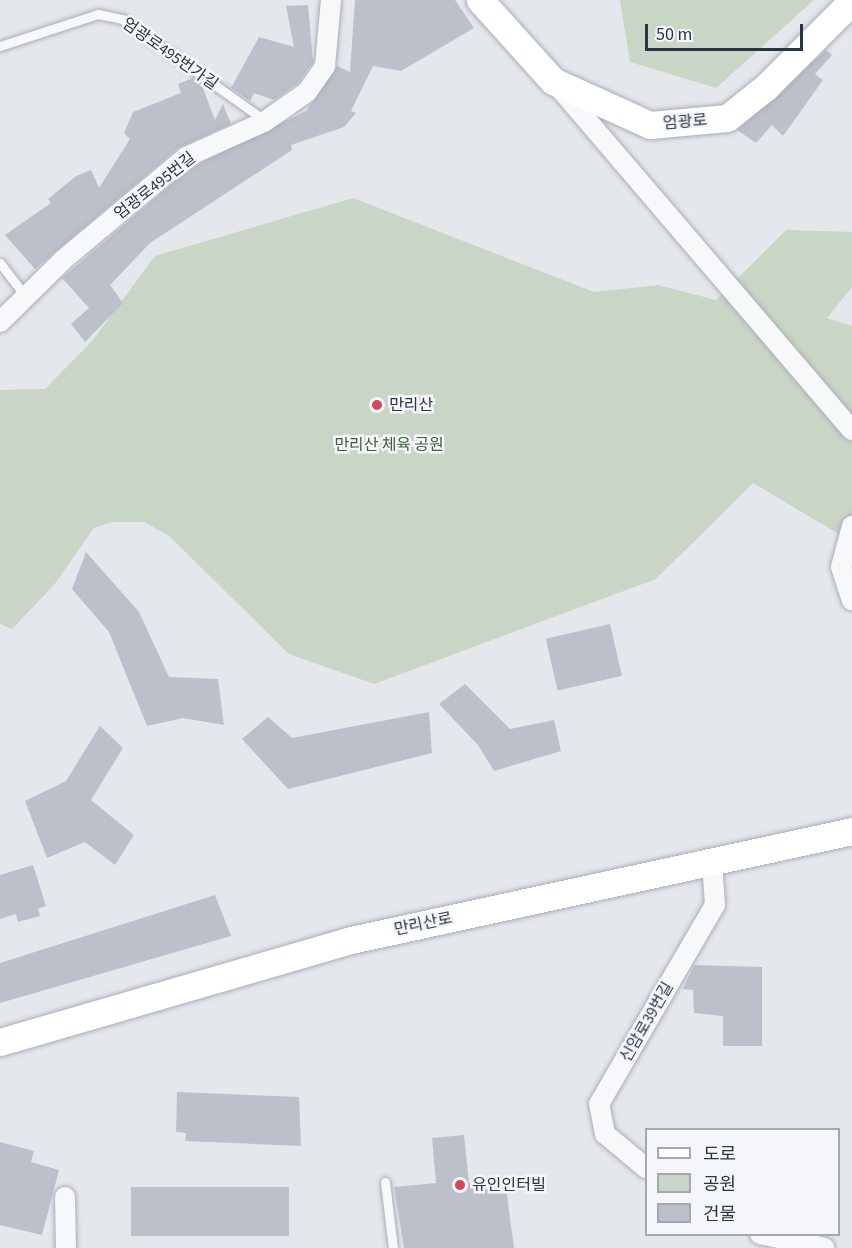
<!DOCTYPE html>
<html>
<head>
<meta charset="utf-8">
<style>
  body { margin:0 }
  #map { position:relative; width:852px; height:1248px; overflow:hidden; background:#e4e7ec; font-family:"Source Sans 3","Noto Sans KR",sans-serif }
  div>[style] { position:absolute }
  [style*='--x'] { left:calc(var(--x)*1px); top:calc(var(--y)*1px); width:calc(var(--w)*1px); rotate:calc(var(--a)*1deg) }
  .green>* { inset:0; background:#c9d6c5 }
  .building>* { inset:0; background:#bbc0ca; transform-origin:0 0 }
  .roads { filter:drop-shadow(0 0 2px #a9aeb7) drop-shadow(0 0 2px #a9aeb7) }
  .lane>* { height:9px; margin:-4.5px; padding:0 4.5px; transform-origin:4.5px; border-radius:4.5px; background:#f7f8fa }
  .street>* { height:20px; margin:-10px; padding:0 10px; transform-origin:10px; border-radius:10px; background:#f7f8fa }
  .secondary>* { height:27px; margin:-13.5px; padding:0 13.5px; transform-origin:13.5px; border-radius:13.5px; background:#fff }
  .dots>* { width:16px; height:16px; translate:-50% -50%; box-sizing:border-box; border:3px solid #f4f6f9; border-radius:50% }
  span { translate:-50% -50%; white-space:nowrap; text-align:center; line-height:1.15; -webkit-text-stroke:5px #f4f6f9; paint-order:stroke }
  .street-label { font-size:16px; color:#2b3445 }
  .poi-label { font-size:16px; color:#2b3445 }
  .left { translate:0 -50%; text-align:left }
  .park-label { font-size:16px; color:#3f6138 }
  .legend { position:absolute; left:645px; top:1128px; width:195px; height:108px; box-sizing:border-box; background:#f4f6f9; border:2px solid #a4a8b1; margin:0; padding:8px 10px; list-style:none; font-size:18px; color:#2b3445 }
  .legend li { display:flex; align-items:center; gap:12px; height:30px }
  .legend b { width:30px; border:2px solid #a4a8b1 }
  .scale { position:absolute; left:645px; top:24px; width:158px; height:27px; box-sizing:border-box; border:3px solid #2b3445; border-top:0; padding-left:8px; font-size:18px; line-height:21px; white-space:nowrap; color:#2b3445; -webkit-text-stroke:4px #f4f6f9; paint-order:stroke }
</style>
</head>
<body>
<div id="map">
  <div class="green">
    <div style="clip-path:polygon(620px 0,814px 0,716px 88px,630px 62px)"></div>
    <div style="clip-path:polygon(353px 198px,594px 292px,658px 285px,716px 300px,786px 230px,852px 232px,852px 287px,827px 318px,852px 326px,852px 542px,753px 483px,656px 579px,374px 684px,289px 654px,168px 535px,144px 522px,112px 522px,94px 528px,54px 585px,12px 629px,0 624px,0 390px,45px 389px,93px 340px,155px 256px)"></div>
  </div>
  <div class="building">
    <div style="clip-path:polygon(355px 0,455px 0,474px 28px,401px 71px,373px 66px,351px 111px,356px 113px,344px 127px,291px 145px,292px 150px,150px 243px,110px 285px,123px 303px,85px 342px,71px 324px,89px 308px,62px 278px,192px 167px,306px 111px,337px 66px,350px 72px)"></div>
    <div style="clip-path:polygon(308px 5px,313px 62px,298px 83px,274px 100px,254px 93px,250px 101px,231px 88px,259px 37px,294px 47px,286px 6px)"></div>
    <div style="clip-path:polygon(826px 50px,832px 55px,815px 74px,823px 80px,783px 136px,772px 125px,756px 143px,737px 130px)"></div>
    <div style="clip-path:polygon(193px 78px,201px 83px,215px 120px,223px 104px,231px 124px,178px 148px,35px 269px,5px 235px,51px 203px,48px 199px,76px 176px,91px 170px,99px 188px,130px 139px,124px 133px,133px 112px,181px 93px,178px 84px)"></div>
    <div style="clip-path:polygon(86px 552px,139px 612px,169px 677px,218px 679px,224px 725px,183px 718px,147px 726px,109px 632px,72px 589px)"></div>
    <div style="left:610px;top:624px;width:53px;height:66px;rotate:77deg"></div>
    <div style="clip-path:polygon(465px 684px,510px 729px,554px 720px,561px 751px,494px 771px,478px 745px,439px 704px)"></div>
    <div style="clip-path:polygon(429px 712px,432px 753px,288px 789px,242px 739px,268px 717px,292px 738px)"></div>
    <div style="clip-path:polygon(100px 726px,123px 748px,91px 800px,134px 835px,115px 865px,85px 842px,47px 858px,25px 801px,66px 781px)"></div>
    <div style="clip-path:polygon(33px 865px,46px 906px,38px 909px,40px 916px,18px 922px,16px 914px,0 919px,0 875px)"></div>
    <div style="clip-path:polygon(215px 895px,231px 936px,0 1003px,0 963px)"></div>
    <div style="clip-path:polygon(694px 965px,762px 967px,762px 1046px,723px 1046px,723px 1016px,694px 1013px,693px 990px,683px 989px)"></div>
    <div style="clip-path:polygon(177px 1092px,299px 1097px,301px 1146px,185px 1141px,186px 1133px,176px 1132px)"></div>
    <div style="clip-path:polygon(464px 1135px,469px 1183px,505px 1180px,514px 1248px,404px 1248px,394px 1187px,436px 1183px,432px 1138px)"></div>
    <div style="clip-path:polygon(0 1142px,34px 1151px,31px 1162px,59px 1170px,42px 1235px,0 1225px)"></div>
    <div style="left:131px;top:1187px;width:158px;height:49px"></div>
  </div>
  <div class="roads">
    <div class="lane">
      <div style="--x:0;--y:46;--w:103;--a:-18.1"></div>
      <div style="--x:98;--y:14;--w:25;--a:12"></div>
      <div style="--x:122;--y:19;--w:166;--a:35.4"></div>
      <div style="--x:257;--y:115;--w:9;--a:84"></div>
      <div style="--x:0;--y:263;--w:43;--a:52.6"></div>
      <div style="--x:385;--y:1182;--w:66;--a:83.1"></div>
    </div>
    <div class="street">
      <div style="--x:557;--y:85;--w:454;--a:49.5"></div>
      <div style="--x:0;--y:322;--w:88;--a:-44.5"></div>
      <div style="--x:63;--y:260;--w:160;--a:-39.9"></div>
      <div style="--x:186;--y:157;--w:85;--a:-24.2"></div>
      <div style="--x:264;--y:122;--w:52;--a:-34.9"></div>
      <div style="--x:307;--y:92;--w:32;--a:-55"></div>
      <div style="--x:325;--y:66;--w:66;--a:-84.8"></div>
      <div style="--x:852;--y:526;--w:42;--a:105"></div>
      <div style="--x:841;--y:567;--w:35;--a:72"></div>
      <div style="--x:646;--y:1168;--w:53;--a:-140.3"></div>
      <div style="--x:605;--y:1134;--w:31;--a:-101"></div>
      <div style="--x:599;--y:1104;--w:230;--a:-59.8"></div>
      <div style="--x:715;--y:905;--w:44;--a:-93.9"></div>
      <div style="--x:65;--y:1197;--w:51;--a:88.9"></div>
      <div style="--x:760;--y:1234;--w:66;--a:12.2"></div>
    </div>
    <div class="secondary">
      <div style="--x:480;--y:0;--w:109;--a:48"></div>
      <div style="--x:553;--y:81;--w:107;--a:24.4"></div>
      <div style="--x:650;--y:125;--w:77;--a:-5.2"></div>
      <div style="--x:727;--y:118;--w:50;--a:-38.5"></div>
      <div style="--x:766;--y:87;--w:122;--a:-45"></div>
      <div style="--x:0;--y:1042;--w:366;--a:-16.2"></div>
      <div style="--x:351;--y:940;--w:513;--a:-12.27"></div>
    </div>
  </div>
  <div class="dots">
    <div style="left:377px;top:405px;background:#d1495b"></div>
    <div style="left:460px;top:1185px;background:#d1495b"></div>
  </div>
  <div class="street-label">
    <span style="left:170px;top:54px;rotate:35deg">엄광로495번가길</span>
    <span style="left:685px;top:122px;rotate:-5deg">엄광로</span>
    <span style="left:155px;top:186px;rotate:-38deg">엄광로495번길</span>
    <span style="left:423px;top:924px;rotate:-12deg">만리산로</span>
    <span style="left:647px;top:1022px;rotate:-60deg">신암로39번길</span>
  </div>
  <div class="poi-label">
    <span class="left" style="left:389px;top:405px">만리산</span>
    <span class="left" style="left:472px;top:1185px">유인인터빌</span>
  </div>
  <div class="park-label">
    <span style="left:389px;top:445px">만리산 체육 공원</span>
  </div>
  <ul class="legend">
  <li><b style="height:8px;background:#fff"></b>도로</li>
  <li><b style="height:16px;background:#c9d6c5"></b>공원</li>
  <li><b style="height:16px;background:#bbc0ca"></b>건물</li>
  </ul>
  <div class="scale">50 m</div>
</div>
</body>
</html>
